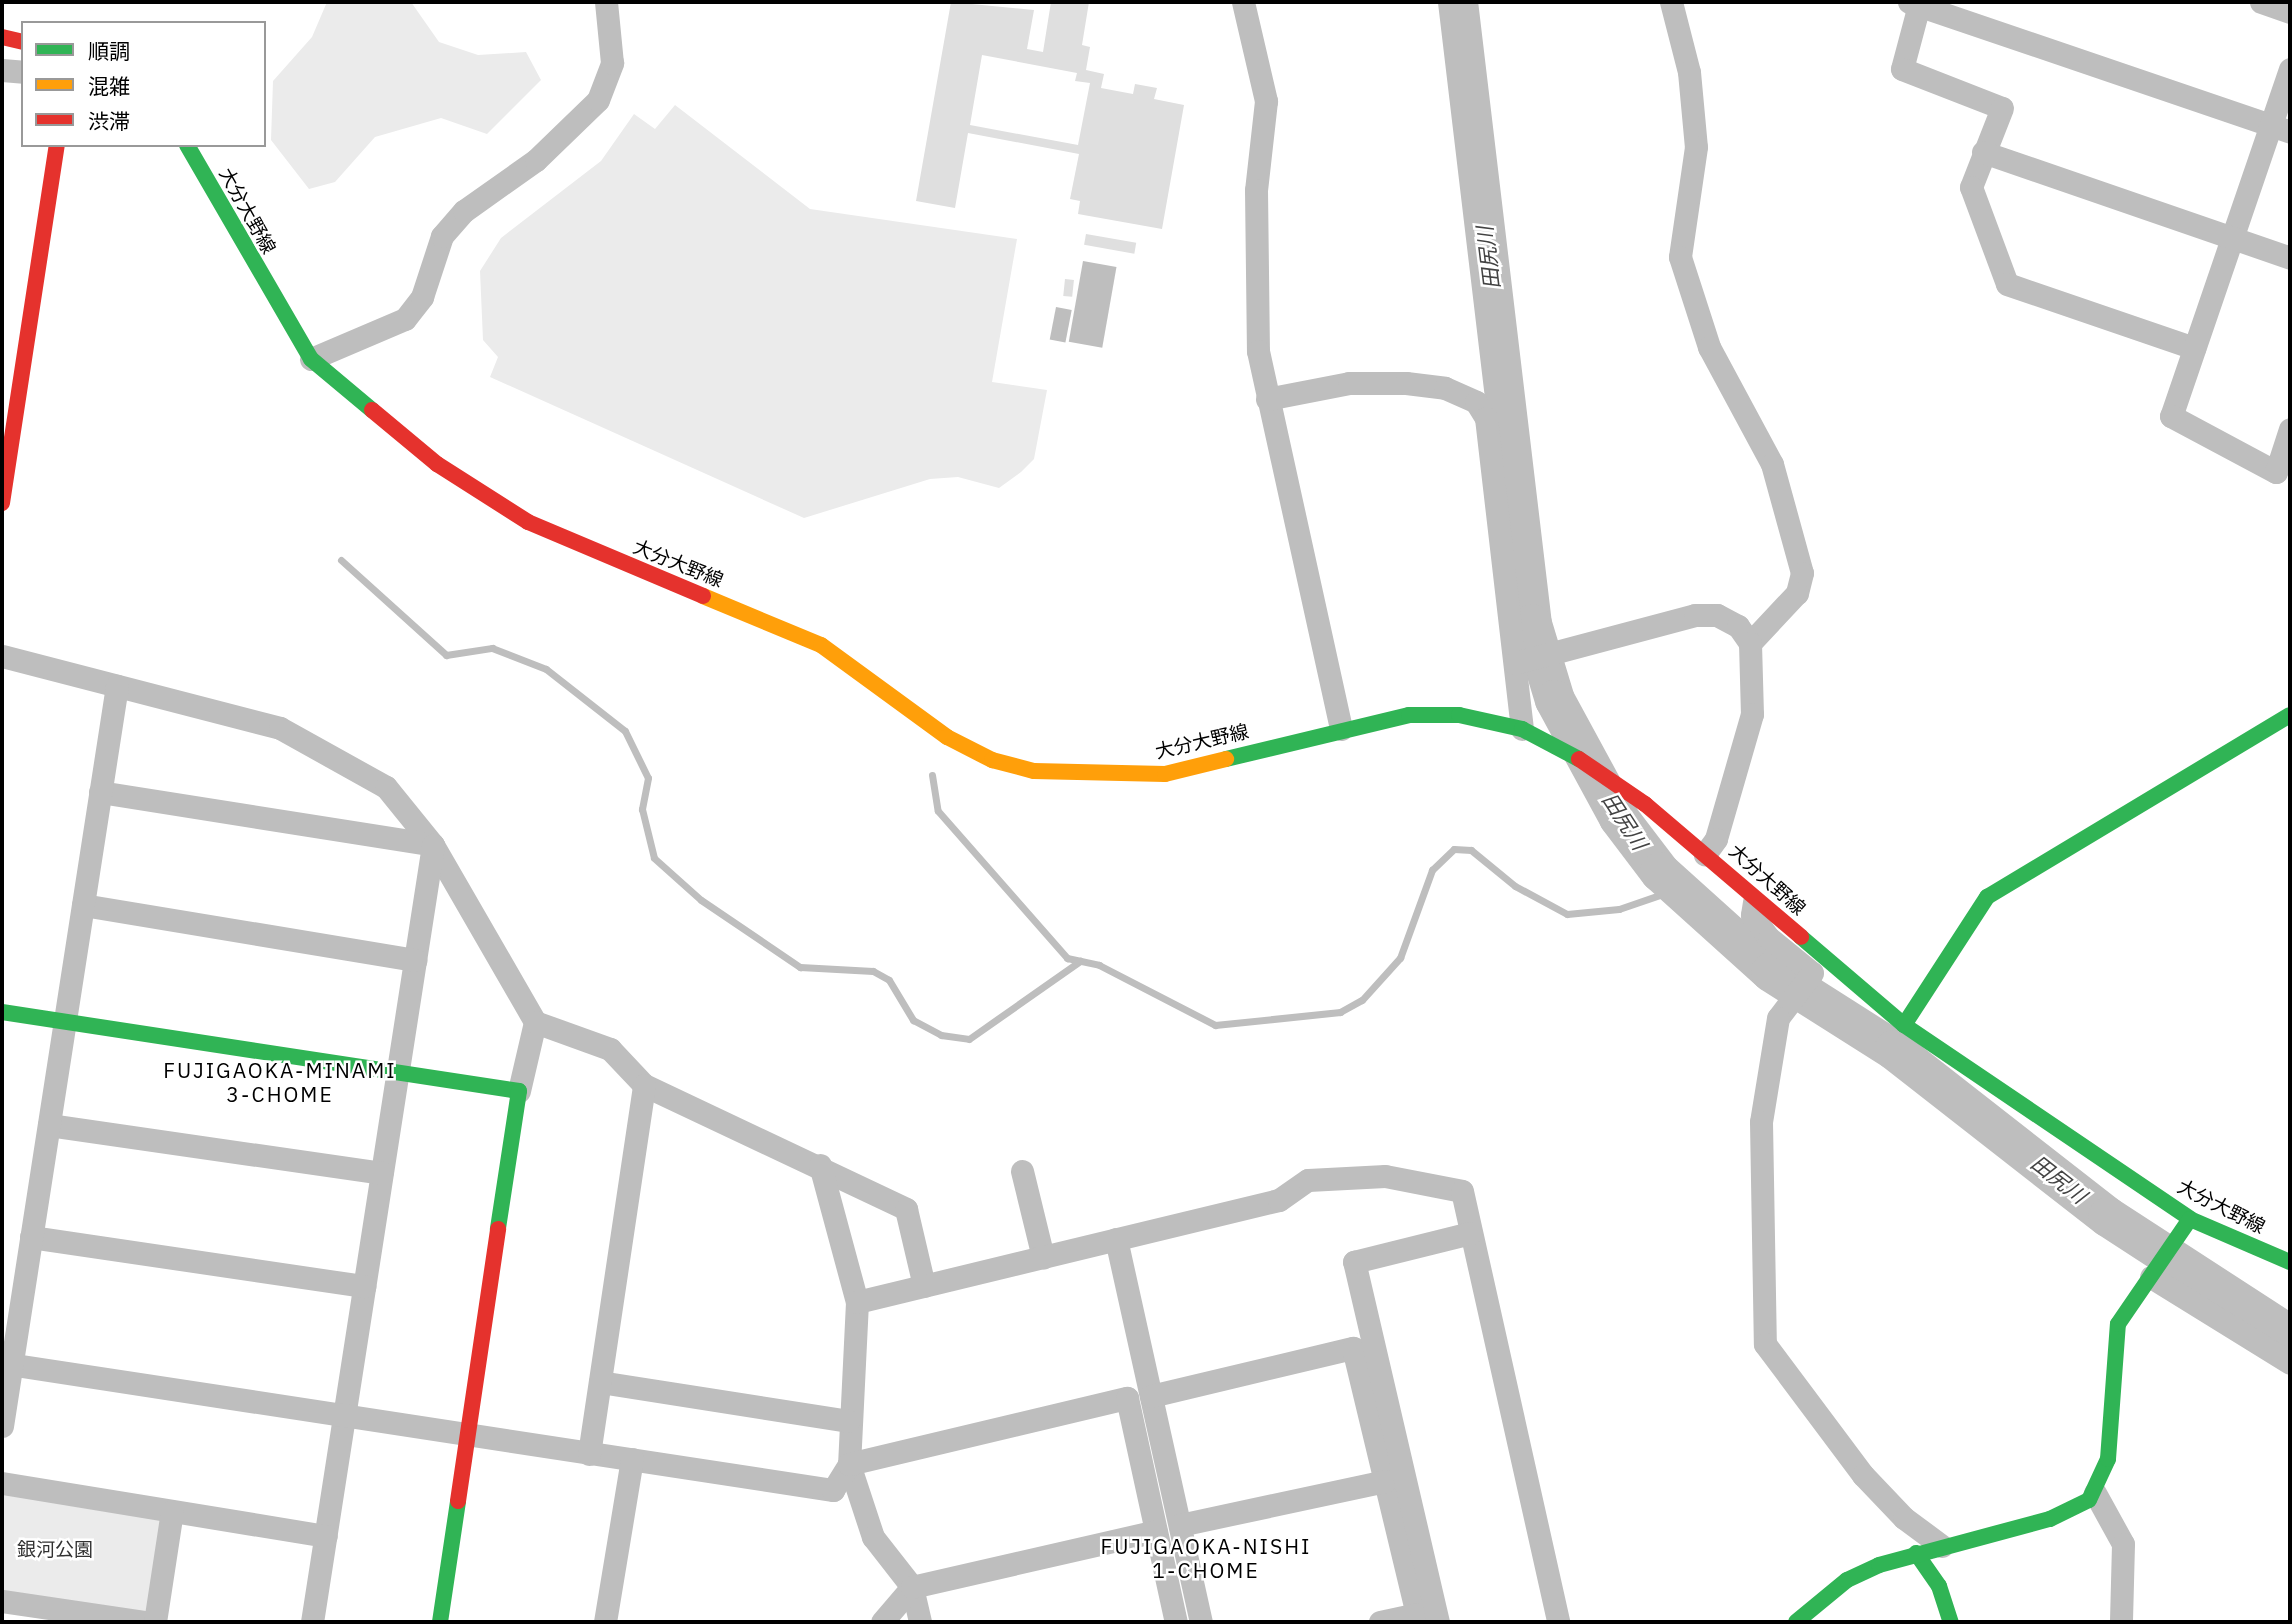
<!DOCTYPE html>
<html>
<head>
<meta charset="utf-8">
<style>
  body { margin:0 }
  #map { position:relative; width:2292px; height:1624px; overflow:hidden; background:#fff; font-family:"IBM Plex Sans","Noto Sans JP",sans-serif }
  div>[style] { position:absolute }
  [style*='--x'] { left:calc(var(--x)*1px); top:calc(var(--y)*1px); width:calc(var(--w)*1px); rotate:calc(var(--a)*1deg) }
  .green>* { inset:0; background:#ebebeb }
  .water>* { inset:0; background:#bebebe; transform-origin:0 0 }
  .stream>* { height:7px; margin:-3.5px; padding:0 3.5px; transform-origin:3.5px; border-radius:3.5px; background:#bebebe }
  .river>* { height:40px; margin:-20px; padding:0 20px; transform-origin:20px; border-radius:20px; background:#bebebe }
  .building>* { inset:0; background:#dfdfdf; transform-origin:0 0 }
  .street>* { height:23px; margin:-11.5px; padding:0 11.5px; transform-origin:11.5px; border-radius:11.5px; background:#bebebe }
  .fast>* { height:16px; margin:-8px; padding:0 8px; transform-origin:8px; border-radius:8px; background:#30b455 }
  .slow>* { height:16px; margin:-8px; padding:0 8px; transform-origin:8px; border-radius:8px; background:#ff9f0a }
  .jam>* { height:16px; margin:-8px; padding:0 8px; transform-origin:8px; border-radius:8px; background:#e5322d }
  span { translate:-50% -50%; white-space:nowrap; text-align:center; line-height:1.15; -webkit-text-stroke:5px #fff; paint-order:stroke }
  .street-label { font-size:19px; color:#000 }
  .park-label { font-size:19px; color:#323232 }
  .water-label { font-size:21px; color:#434343; font-style:italic }
  .neighbourhood-label { font-size:21px; color:#000; letter-spacing:2px }
  .frame { position:absolute; inset:0; border:4px solid #000; pointer-events:none }
  .legend { position:absolute; left:21px; top:21px; width:245px; height:126px; box-sizing:border-box; background:#fff; border:2px solid #999; margin:0; padding:9px 12px; list-style:none; font-size:21px; color:#000 }
  .legend li { display:flex; align-items:center; gap:14px; height:35px }
  .legend b { width:35px; border:2px solid #999 }
</style>
</head>
<body>
<div id="map">
  <div class="green">
    <div style="clip-path:polygon(327px 2px,411px 2px,439px 42px,478px 55px,526px 52px,541px 80px,487px 134px,441px 118px,375px 137px,335px 182px,309px 189px,271px 140px,273px 81px,312px 37px)"></div>
    <div style="clip-path:polygon(675px 105px,810px 209px,1017px 239px,992px 382px,1047px 390px,1034px 459px,1021px 472px,999px 488px,958px 477px,930px 479px,804px 518px,490px 377px,498px 357px,483px 340px,480px 271px,501px 238px,601px 161px,634px 114px,655px 129px)"></div>
    <div style="clip-path:polygon(8px 1492px,158px 1518px,164px 1526px,151px 1608px,144px 1613px,2px 1592px,2px 1496px)"></div>
  </div>
  <div class="water">
    <div style="left:1083px;top:261px;width:34px;height:82px;rotate:10deg"></div>
    <div style="left:1056px;top:307px;width:16px;height:33px;rotate:11deg"></div>
  </div>
  <div class="stream">
    <div style="--x:341;--y:560;--w:142;--a:42.1"></div>
    <div style="--x:446;--y:655;--w:47;--a:-8.7"></div>
    <div style="--x:492;--y:648;--w:58;--a:21.3"></div>
    <div style="--x:546;--y:669;--w:100;--a:38.1"></div>
    <div style="--x:625;--y:731;--w:52;--a:63.9"></div>
    <div style="--x:648;--y:778;--w:32;--a:101"></div>
    <div style="--x:642;--y:809;--w:50;--a:76.2"></div>
    <div style="--x:654;--y:858;--w:63;--a:41.8"></div>
    <div style="--x:701;--y:900;--w:120;--a:34.1"></div>
    <div style="--x:800;--y:967;--w:73;--a:3.1"></div>
    <div style="--x:873;--y:971;--w:18;--a:29"></div>
    <div style="--x:889;--y:980;--w:47;--a:59"></div>
    <div style="--x:913;--y:1020;--w:32;--a:28"></div>
    <div style="--x:941;--y:1035;--w:28;--a:8"></div>
    <div style="--x:969;--y:1039;--w:136;--a:-35.1"></div>
    <div style="--x:932;--y:775;--w:36;--a:81"></div>
    <div style="--x:938;--y:811;--w:196;--a:48.7"></div>
    <div style="--x:1067;--y:958;--w:33;--a:12"></div>
    <div style="--x:1099;--y:965;--w:131;--a:27.3"></div>
    <div style="--x:1215;--y:1025;--w:126;--a:-5.9"></div>
    <div style="--x:1340;--y:1012;--w:25;--a:-29"></div>
    <div style="--x:1362;--y:1000;--w:57;--a:-47.9"></div>
    <div style="--x:1400;--y:958;--w:94;--a:-70"></div>
    <div style="--x:1432;--y:870;--w:30;--a:-44"></div>
    <div style="--x:1454;--y:849;--w:17;--a:3"></div>
    <div style="--x:1471;--y:850;--w:57;--a:39.3"></div>
    <div style="--x:1515;--y:886;--w:59;--a:28.3"></div>
    <div style="--x:1567;--y:914;--w:52;--a:-5.5"></div>
    <div style="--x:1619;--y:909;--w:65;--a:-19"></div>
  </div>
  <div class="river">
    <div style="--x:1458;--y:2;--w:626;--a:83.22"></div>
    <div style="--x:1532;--y:624;--w:79;--a:73.2"></div>
    <div style="--x:1555;--y:700;--w:134;--a:61.5"></div>
    <div style="--x:1619;--y:818;--w:68;--a:52.8"></div>
    <div style="--x:1660;--y:872;--w:149;--a:42"></div>
    <div style="--x:1771;--y:972;--w:146;--a:32.4"></div>
    <div style="--x:1894;--y:1050;--w:271;--a:38"></div>
    <div style="--x:2108;--y:1217;--w:217;--a:33"></div>
  </div>
  <div class="building">
    <div style="clip-path:polygon(evenodd,951px 2px,1034px 10px,1027px 49px,1043px 52px,1051px 2px,1089px 2px,1082px 45px,1090px 47px,1086px 70px,1104px 74px,1101px 88px,1133px 94px,1135px 84px,1157px 88px,1154px 99px,1184px 105px,1162px 229px,1078px 214px,1080px 201px,1070px 199px,1079px 154px,968px 133px,955px 208px,916px 201px,951px 2px,982px 55px,1077px 73px,1075px 81px,1090px 83px,1078px 145px,970px 125px,982px 55px)"></div>
    <div style="left:1086px;top:234px;width:51px;height:11px;rotate:10deg"></div>
    <div style="left:1065px;top:279px;width:9px;height:17px;rotate:6deg"></div>
  </div>
  <div class="street">
    <div style="--x:1243;--y:2;--w:102;--a:76.9"></div>
    <div style="--x:1266;--y:101;--w:90;--a:96.4"></div>
    <div style="--x:1256;--y:190;--w:161;--a:89.3"></div>
    <div style="--x:1258;--y:351;--w:387;--a:77.6"></div>
    <div style="--x:1671;--y:2;--w:72;--a:75.6"></div>
    <div style="--x:1689;--y:72;--w:75;--a:84.7"></div>
    <div style="--x:1696;--y:147;--w:111;--a:98.3"></div>
    <div style="--x:1680;--y:257;--w:95;--a:72.1"></div>
    <div style="--x:1709;--y:347;--w:133;--a:61.7"></div>
    <div style="--x:1772;--y:464;--w:113;--a:74.6"></div>
    <div style="--x:1802;--y:573;--w:21;--a:104"></div>
    <div style="--x:1797;--y:593;--w:69;--a:133.2"></div>
    <div style="--x:1909;--y:2;--w:403;--a:18.8"></div>
    <div style="--x:2261;--y:2;--w:31;--a:19"></div>
    <div style="--x:1919;--y:5;--w:66;--a:104.9"></div>
    <div style="--x:1902;--y:69;--w:107;--a:21.3"></div>
    <div style="--x:2002;--y:108;--w:85;--a:111.4"></div>
    <div style="--x:1971;--y:187;--w:103;--a:69.6"></div>
    <div style="--x:2007;--y:284;--w:198;--a:18.9"></div>
    <div style="--x:2290;--y:69;--w:367;--a:108.9"></div>
    <div style="--x:2171;--y:416;--w:119;--a:28.1"></div>
    <div style="--x:2276;--y:472;--w:45;--a:-72"></div>
    <div style="--x:2;--y:70;--w:21;--a:5"></div>
    <div style="--x:1983;--y:152;--w:325;--a:19"></div>
    <div style="--x:311;--y:359;--w:102;--a:-23.1"></div>
    <div style="--x:405;--y:319;--w:28;--a:-52"></div>
    <div style="--x:422;--y:297;--w:64;--a:-71.8"></div>
    <div style="--x:442;--y:236;--w:33;--a:-49"></div>
    <div style="--x:464;--y:211;--w:88;--a:-35.3"></div>
    <div style="--x:536;--y:160;--w:86;--a:-44.1"></div>
    <div style="--x:598;--y:100;--w:40;--a:-69"></div>
    <div style="--x:612;--y:63;--w:61;--a:-95.6"></div>
    <div style="--x:1267;--y:399;--w:84;--a:-11"></div>
    <div style="--x:1349;--y:383;--w:57;--a:0"></div>
    <div style="--x:1406;--y:383;--w:39;--a:7"></div>
    <div style="--x:1445;--y:388;--w:34;--a:24"></div>
    <div style="--x:1476;--y:402;--w:19;--a:58"></div>
    <div style="--x:1486;--y:418;--w:313;--a:83.4"></div>
    <div style="--x:2;--y:656;--w:287;--a:14.5"></div>
    <div style="--x:280;--y:728;--w:121;--a:29.1"></div>
    <div style="--x:386;--y:787;--w:75;--a:51"></div>
    <div style="--x:433;--y:845;--w:204;--a:60"></div>
    <div style="--x:535;--y:1022;--w:71;--a:103.1"></div>
    <div style="--x:1515;--y:663;--w:186;--a:-14.9"></div>
    <div style="--x:1695;--y:615;--w:22;--a:0"></div>
    <div style="--x:1717;--y:615;--w:24;--a:28"></div>
    <div style="--x:1738;--y:626;--w:21;--a:55"></div>
    <div style="--x:1750;--y:643;--w:71;--a:88.4"></div>
    <div style="--x:1752;--y:714;--w:130;--a:106.1"></div>
    <div style="--x:1716;--y:839;--w:19;--a:126"></div>
    <div style="--x:100;--y:792;--w:337;--a:9"></div>
    <div style="--x:433;--y:845;--w:786;--a:98.85"></div>
    <div style="--x:1754;--y:902;--w:13;--a:99"></div>
    <div style="--x:1752;--y:915;--w:29;--a:54"></div>
    <div style="--x:1769;--y:938;--w:55;--a:39.1"></div>
    <div style="--x:1812;--y:973;--w:56;--a:127.1"></div>
    <div style="--x:1778;--y:1018;--w:105;--a:99.3"></div>
    <div style="--x:1761;--y:1122;--w:222;--a:89"></div>
    <div style="--x:1765;--y:1344;--w:164;--a:53.2"></div>
    <div style="--x:1863;--y:1475;--w:59;--a:46.4"></div>
    <div style="--x:1904;--y:1518;--w:47;--a:36.4"></div>
    <div style="--x:83;--y:905;--w:337;--a:9.4"></div>
    <div style="--x:535;--y:1022;--w:80;--a:19.8"></div>
    <div style="--x:610;--y:1049;--w:50;--a:46.6"></div>
    <div style="--x:644;--y:1085;--w:290;--a:25.3"></div>
    <div style="--x:906;--y:1209;--w:79;--a:76.8"></div>
    <div style="--x:49;--y:1125;--w:336;--a:8.2"></div>
    <div style="--x:820;--y:1165;--w:142;--a:74.9"></div>
    <div style="--x:857;--y:1302;--w:162;--a:92.8"></div>
    <div style="--x:849;--y:1464;--w:77;--a:71.8"></div>
    <div style="--x:873;--y:1537;--w:63;--a:52"></div>
    <div style="--x:912;--y:1587;--w:36;--a:77"></div>
    <div style="--x:1022;--y:1171;--w:89;--a:76.3"></div>
    <div style="--x:31;--y:1237;--w:337;--a:8.4"></div>
    <div style="--x:1116;--y:1239;--w:392;--a:77.5"></div>
    <div style="--x:2151;--y:1277;--w:163;--a:31.7"></div>
    <div style="--x:857;--y:1302;--w:434;--a:-13.6"></div>
    <div style="--x:1279;--y:1200;--w:35;--a:-35"></div>
    <div style="--x:1308;--y:1180;--w:77;--a:-3"></div>
    <div style="--x:1385;--y:1176;--w:78;--a:11"></div>
    <div style="--x:1462;--y:1191;--w:442;--a:77.4"></div>
    <div style="--x:2;--y:1363;--w:841;--a:8.69"></div>
    <div style="--x:833;--y:1490;--w:31;--a:-58"></div>
    <div style="--x:849;--y:1464;--w:286;--a:-13.4"></div>
    <div style="--x:1127;--y:1398;--w:229;--a:77.7"></div>
    <div style="--x:600;--y:1382;--w:251;--a:8.9"></div>
    <div style="--x:1151;--y:1396;--w:208;--a:-13.4"></div>
    <div style="--x:1353;--y:1348;--w:274;--a:76.5"></div>
    <div style="--x:1417;--y:1614;--w:38;--a:168"></div>
    <div style="--x:2;--y:1426;--w:749;--a:-81.17"></div>
    <div style="--x:589;--y:1454;--w:373;--a:-81.5"></div>
    <div style="--x:2;--y:1483;--w:328;--a:9.3"></div>
    <div style="--x:2095;--y:1493;--w:58;--a:61.2"></div>
    <div style="--x:2123;--y:1544;--w:78;--a:91.5"></div>
    <div style="--x:1180;--y:1525;--w:210;--a:-12.1"></div>
    <div style="--x:2;--y:1601;--w:145;--a:8.4"></div>
    <div style="--x:155;--y:1622;--w:112;--a:-81.3"></div>
    <div style="--x:605;--y:1622;--w:165;--a:-80.6"></div>
    <div style="--x:882;--y:1622;--w:46;--a:-49.4"></div>
    <div style="--x:912;--y:1587;--w:250;--a:-12.9"></div>
    <div style="--x:1438;--y:1622;--w:370;--a:-103.1"></div>
    <div style="--x:1354;--y:1262;--w:120;--a:-14"></div>
  </div>
  <div class="fast">
    <div style="--x:187;--y:145;--w:247;--a:59.9"></div>
    <div style="--x:311;--y:359;--w:80;--a:39.9"></div>
    <div style="--x:1226;--y:759;--w:188;--a:-13.5"></div>
    <div style="--x:1409;--y:715;--w:50;--a:0"></div>
    <div style="--x:1459;--y:715;--w:65;--a:12.5"></div>
    <div style="--x:1522;--y:729;--w:64;--a:27.8"></div>
    <div style="--x:1801;--y:937;--w:135;--a:40.5"></div>
    <div style="--x:1904;--y:1025;--w:346;--a:34.1"></div>
    <div style="--x:2190;--y:1219;--w:109;--a:23.3"></div>
    <div style="--x:2;--y:1012;--w:523;--a:8.69"></div>
    <div style="--x:519;--y:1091;--w:140;--a:98.7"></div>
    <div style="--x:1904;--y:1025;--w:153;--a:-57"></div>
    <div style="--x:1987;--y:897;--w:353;--a:-31"></div>
    <div style="--x:1916;--y:1553;--w:40;--a:55.1"></div>
    <div style="--x:1939;--y:1586;--w:38;--a:72"></div>
    <div style="--x:440;--y:1622;--w:122;--a:-81.5"></div>
    <div style="--x:1796;--y:1622;--w:66;--a:-39.5"></div>
    <div style="--x:1847;--y:1580;--w:35;--a:-25"></div>
    <div style="--x:1879;--y:1565;--w:177;--a:-15.1"></div>
    <div style="--x:2050;--y:1519;--w:43;--a:-26"></div>
    <div style="--x:2089;--y:1500;--w:45;--a:-65.1"></div>
    <div style="--x:2108;--y:1459;--w:135;--a:-85.8"></div>
    <div style="--x:2118;--y:1324;--w:127;--a:-55.6"></div>
  </div>
  <div class="slow">
    <div style="--x:703;--y:596;--w:128;--a:22.6"></div>
    <div style="--x:821;--y:645;--w:156;--a:36.1"></div>
    <div style="--x:947;--y:737;--w:51;--a:27.1"></div>
    <div style="--x:992;--y:760;--w:43;--a:14.7"></div>
    <div style="--x:1034;--y:771;--w:131;--a:1.3"></div>
    <div style="--x:1165;--y:774;--w:63;--a:-13.8"></div>
  </div>
  <div class="jam">
    <div style="--x:2;--y:37;--w:22;--a:13"></div>
    <div style="--x:372;--y:410;--w:85;--a:39.7"></div>
    <div style="--x:437;--y:464;--w:108;--a:32.5"></div>
    <div style="--x:528;--y:522;--w:190;--a:22.9"></div>
    <div style="--x:2;--y:503;--w:362;--a:-81.3"></div>
    <div style="--x:1579;--y:759;--w:80;--a:34.3"></div>
    <div style="--x:1645;--y:804;--w:205;--a:40.4"></div>
    <div style="--x:458;--y:1501;--w:275;--a:-81.6"></div>
  </div>
  <div class="street-label">
    <span style="left:247px;top:211px;rotate:61deg">大分大野線</span>
    <span style="left:678px;top:564px;rotate:22deg">大分大野線</span>
    <span style="left:1202px;top:742px;rotate:-13deg">大分大野線</span>
    <span style="left:1767px;top:880px;rotate:42deg">大分大野線</span>
    <span style="left:2221px;top:1207px;rotate:27deg">大分大野線</span>
  </div>
  <div class="park-label">
    <span style="left:55px;top:1550px">銀河公園</span>
  </div>
  <div class="water-label">
    <span style="left:1488px;top:258px;rotate:-97deg">田尻川</span>
    <span style="left:1625px;top:821px;rotate:57deg">田尻川</span>
    <span style="left:2059px;top:1179px;rotate:38deg">田尻川</span>
  </div>
  <div class="neighbourhood-label">
    <span style="left:280px;top:1082px">FUJIGAOKA-MINAMI<br>3-CHOME</span>
    <span style="left:1206px;top:1558px">FUJIGAOKA-NISHI<br>1-CHOME</span>
  </div>
  <div class="frame"></div>
  <ul class="legend">
  <li><b style="height:9px;background:#30b455"></b>順調</li>
  <li><b style="height:9px;background:#ff9f0a"></b>混雑</li>
  <li><b style="height:9px;background:#e5322d"></b>渋滞</li>
  </ul>
</div>
</body>
</html>
